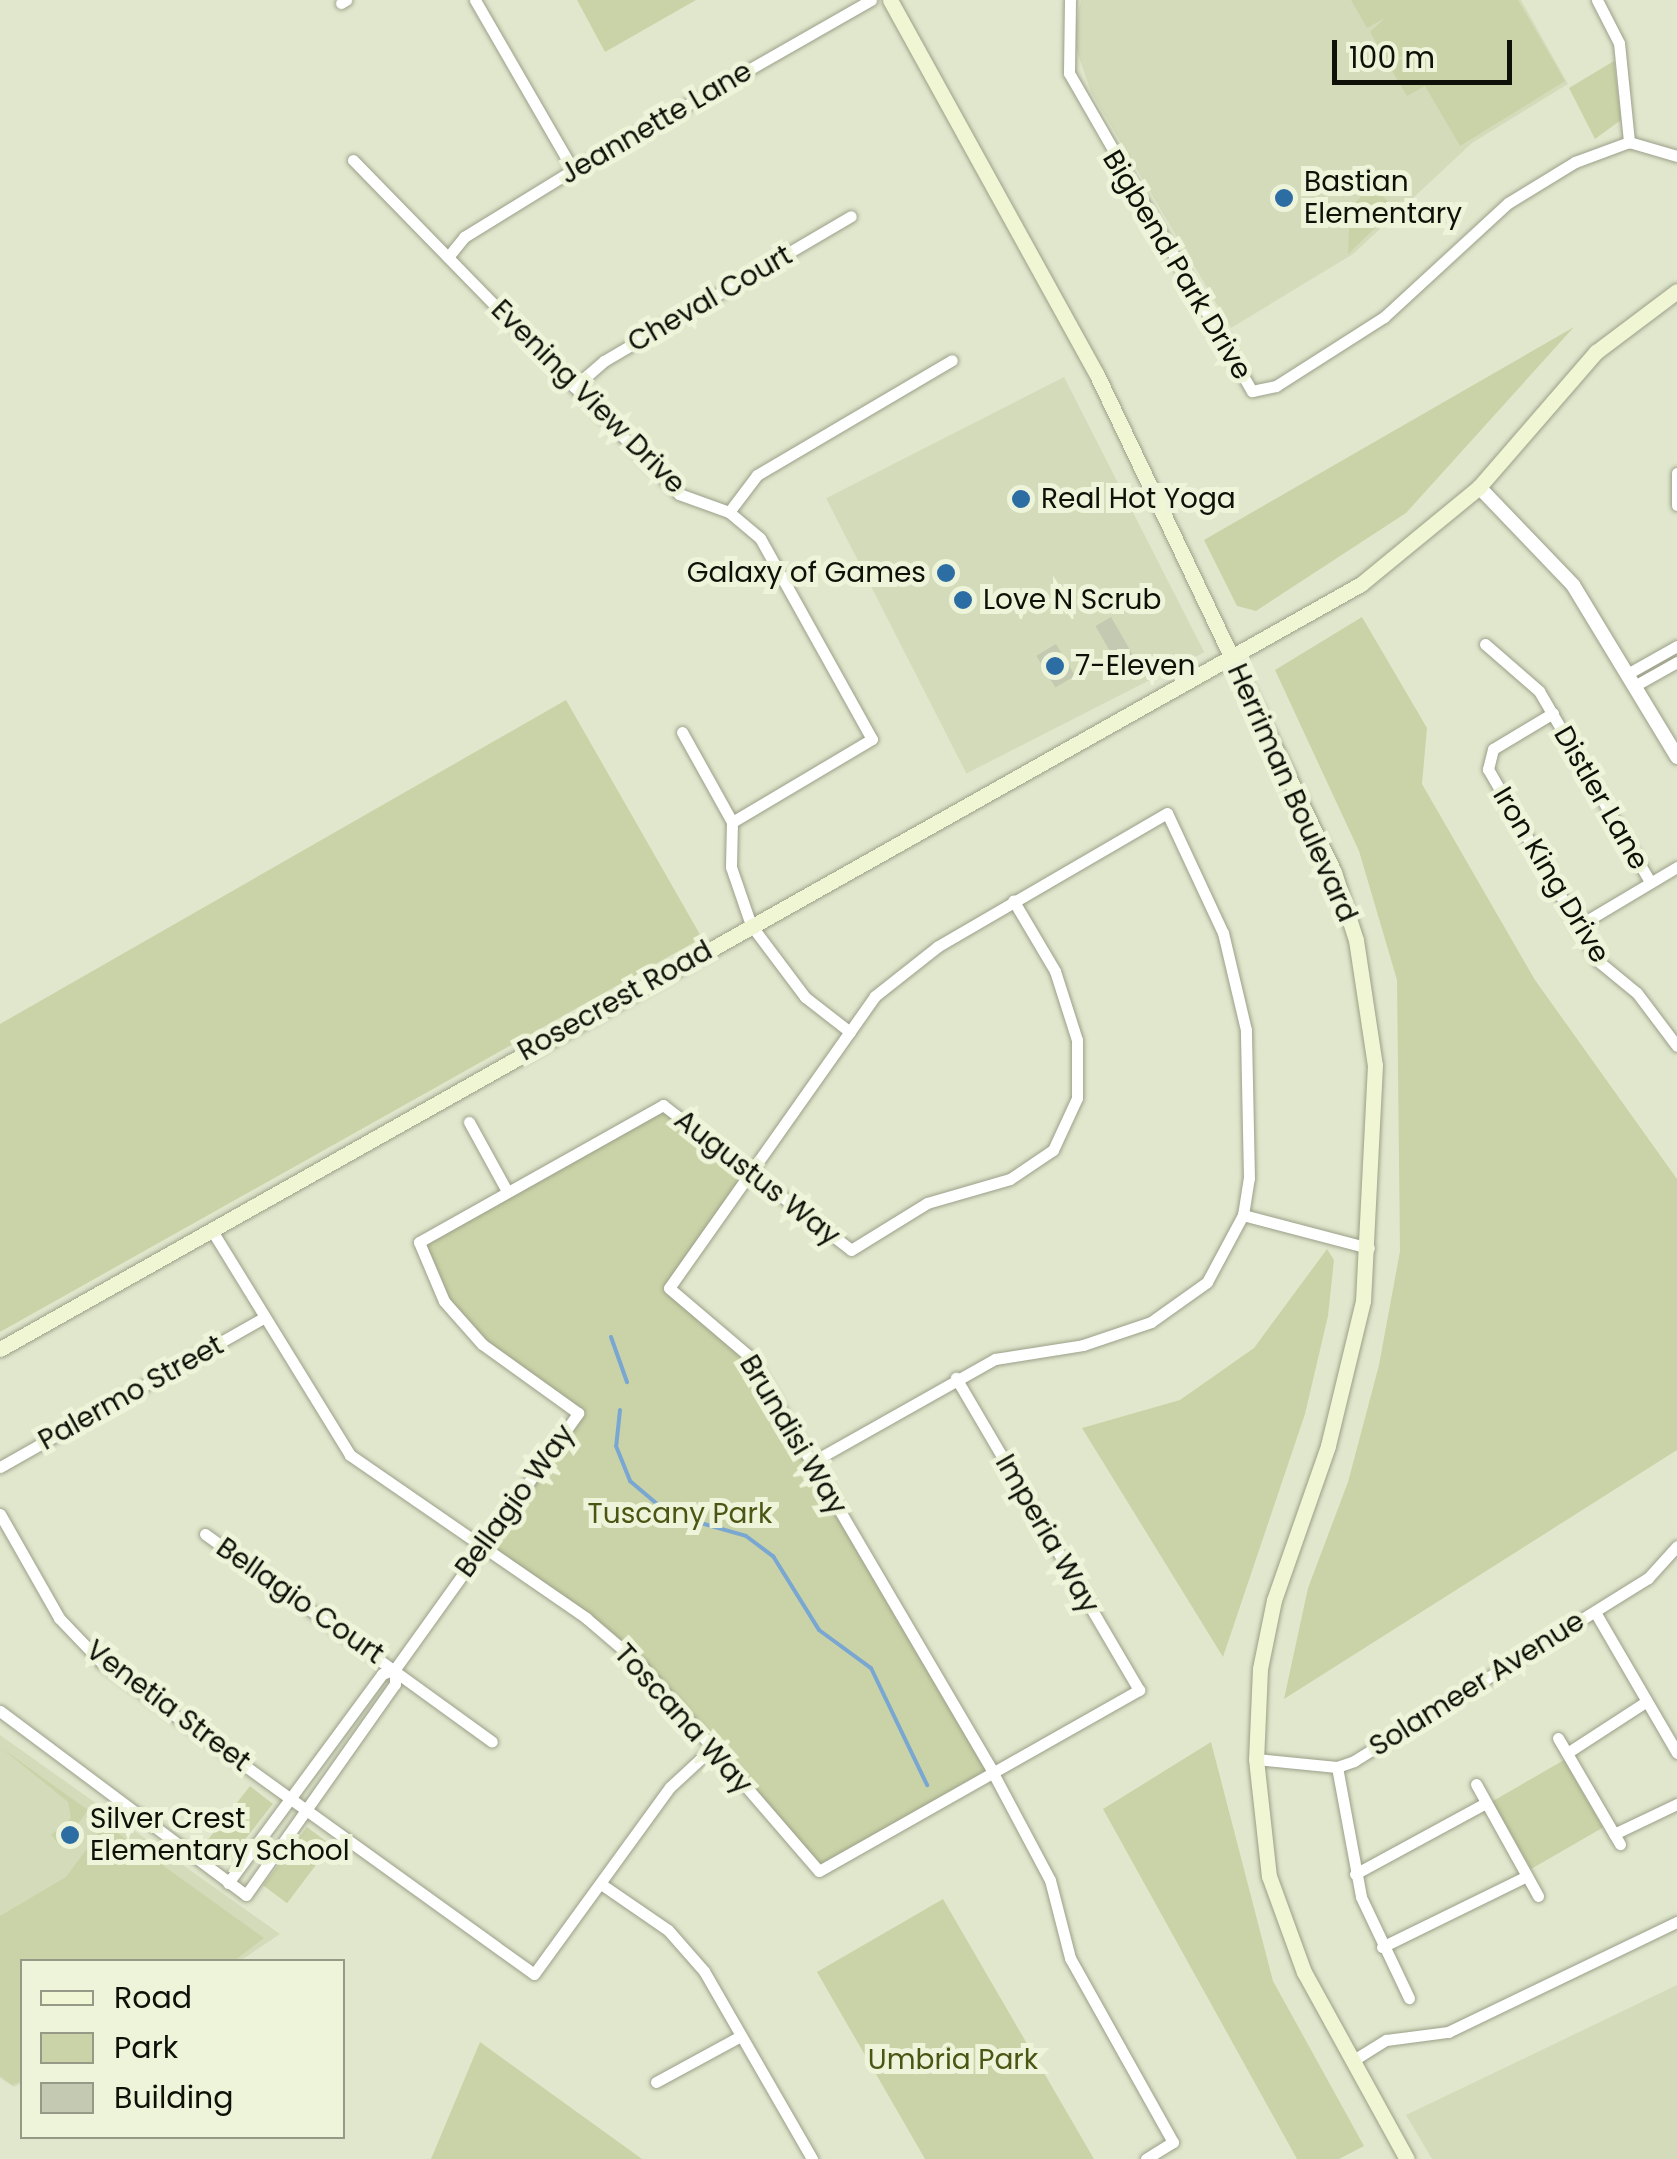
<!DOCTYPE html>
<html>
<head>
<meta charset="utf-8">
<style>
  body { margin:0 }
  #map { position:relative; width:1677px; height:2159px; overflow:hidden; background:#e1e7cd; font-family:Poppins,sans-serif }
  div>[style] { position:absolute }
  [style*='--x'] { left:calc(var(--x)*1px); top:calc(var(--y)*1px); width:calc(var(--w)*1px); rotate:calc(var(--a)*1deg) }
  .built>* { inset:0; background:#d4dbba; transform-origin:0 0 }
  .green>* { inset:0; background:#cad3a7; transform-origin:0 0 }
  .stream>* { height:4px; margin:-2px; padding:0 2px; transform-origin:2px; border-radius:2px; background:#79a7d1 }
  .building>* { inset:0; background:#c4cab1; transform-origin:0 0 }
  .roads { filter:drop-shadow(0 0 2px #9ba089) drop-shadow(0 0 2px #9ba089) }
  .minor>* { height:11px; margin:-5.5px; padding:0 5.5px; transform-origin:5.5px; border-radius:5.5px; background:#fff }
  .tertiary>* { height:14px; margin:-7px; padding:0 7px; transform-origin:7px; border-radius:7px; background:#fff }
  .secondary>* { height:15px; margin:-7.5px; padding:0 7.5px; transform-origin:7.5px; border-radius:7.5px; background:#f0f6d3 }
  .dots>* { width:28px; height:28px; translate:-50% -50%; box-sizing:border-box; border:5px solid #eef4da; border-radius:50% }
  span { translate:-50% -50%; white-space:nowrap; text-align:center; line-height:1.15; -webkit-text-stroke:10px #eef4da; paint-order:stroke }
  .street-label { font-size:28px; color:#0f1108 }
  .poi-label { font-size:28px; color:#0f1108 }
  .left { translate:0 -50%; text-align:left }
  .right { translate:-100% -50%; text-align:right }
  .park-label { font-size:28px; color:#4c5514 }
  .legend { position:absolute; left:20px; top:1959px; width:325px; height:180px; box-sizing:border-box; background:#eef4da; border:2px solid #959986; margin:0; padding:12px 18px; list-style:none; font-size:30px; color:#0f1108 }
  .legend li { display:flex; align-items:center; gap:20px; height:50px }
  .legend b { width:50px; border:2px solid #959986 }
  .scale { position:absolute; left:1332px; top:40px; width:180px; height:45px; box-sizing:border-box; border:5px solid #0f1108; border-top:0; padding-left:12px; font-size:30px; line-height:35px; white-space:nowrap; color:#0f1108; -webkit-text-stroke:8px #eef4da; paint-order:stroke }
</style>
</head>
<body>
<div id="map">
  <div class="built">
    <div style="clip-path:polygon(1081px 0,1521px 0,1568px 84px,1472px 143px,1353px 254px,1231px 328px,1091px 92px,1073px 40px)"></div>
    <div style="left:1064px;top:377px;width:309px;height:267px;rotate:63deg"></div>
    <div style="clip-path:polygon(0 1735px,280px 1934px,240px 1961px,22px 1962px,22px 2083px,14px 2087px,0 2078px)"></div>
    <div style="clip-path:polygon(1677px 1985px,1677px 2159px,1432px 2159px,1406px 2115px)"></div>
  </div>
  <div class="green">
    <div style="clip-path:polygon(577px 0,696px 0,605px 52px)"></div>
    <div style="clip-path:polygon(1351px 0,1518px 0,1565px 81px,1460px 146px,1425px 86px,1407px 96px,1389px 66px,1407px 55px,1387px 62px,1370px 32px,1385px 18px,1367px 28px)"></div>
    <div style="clip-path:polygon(1614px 61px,1621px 120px,1595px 139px,1569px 88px)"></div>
    <div style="clip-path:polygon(1372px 185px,1395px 209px,1348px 254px,1350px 208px)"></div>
    <div style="clip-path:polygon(1574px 327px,1406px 513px,1256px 611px,1237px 606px,1204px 540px)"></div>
    <div style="clip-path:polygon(1362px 617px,1427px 728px,1422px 784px,1535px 980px,1677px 1179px,1677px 1450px,1284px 1699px,1308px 1588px,1348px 1482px,1379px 1365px,1400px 1251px,1397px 980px,1359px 851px,1275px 670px)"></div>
    <div style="clip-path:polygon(566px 700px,702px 938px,0 1332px,0 1024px)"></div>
    <div style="clip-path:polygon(663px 1105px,748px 1173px,669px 1288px,749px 1356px,992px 1771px,819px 1871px,641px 1665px,482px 1546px,578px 1413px,482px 1344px,444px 1301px,419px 1242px)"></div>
    <div style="clip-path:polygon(1327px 1249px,1334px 1260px,1328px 1316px,1305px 1414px,1223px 1657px,1082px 1428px,1180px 1400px,1254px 1348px)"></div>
    <div style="clip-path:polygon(1211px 1742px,1273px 1981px,1364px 2146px,1339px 2159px,1297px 2159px,1103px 1809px)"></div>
    <div style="clip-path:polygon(0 1747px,88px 1810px,61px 1847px,51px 1835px,71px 1818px,68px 1802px)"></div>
    <div style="left:1564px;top:1760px;width:78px;height:83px;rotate:60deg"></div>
    <div style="left:250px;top:1786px;width:29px;height:74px;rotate:38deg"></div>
    <div style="clip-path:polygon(105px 1824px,264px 1938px,234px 1961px,22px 1962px,22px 2081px,12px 2085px,0 2076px,0 1916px,66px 1877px)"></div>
    <div style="left:307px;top:1827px;width:30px;height:73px;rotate:37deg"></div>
    <div style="clip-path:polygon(943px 1899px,1094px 2159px,925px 2159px,817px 1972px)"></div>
    <div style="clip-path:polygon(480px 2042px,642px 2159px,431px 2159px)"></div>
  </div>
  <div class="stream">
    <div style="--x:611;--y:1337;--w:48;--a:70.4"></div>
    <div style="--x:620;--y:1410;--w:36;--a:96"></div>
    <div style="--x:616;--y:1446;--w:38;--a:68"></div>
    <div style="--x:630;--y:1481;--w:51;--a:40.2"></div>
    <div style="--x:669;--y:1514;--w:80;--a:15.9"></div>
    <div style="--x:746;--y:1536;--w:34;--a:37"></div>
    <div style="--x:773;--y:1556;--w:87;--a:58.1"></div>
    <div style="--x:819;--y:1630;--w:64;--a:36.2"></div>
    <div style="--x:871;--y:1668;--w:130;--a:64.4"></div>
  </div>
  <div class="building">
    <div style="left:1111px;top:617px;width:48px;height:18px;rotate:60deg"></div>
    <div style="left:1056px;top:644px;width:37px;height:23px;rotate:59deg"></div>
  </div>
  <div class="roads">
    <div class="minor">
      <div style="--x:475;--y:0;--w:196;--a:60"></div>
      <div style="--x:1070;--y:0;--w:73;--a:90.8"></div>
      <div style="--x:1069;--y:73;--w:367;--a:60.1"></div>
      <div style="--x:1252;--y:391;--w:25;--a:-12"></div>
      <div style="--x:1276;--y:386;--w:128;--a:-32.6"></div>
      <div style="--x:1384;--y:317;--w:168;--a:-42.6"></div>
      <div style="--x:1508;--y:203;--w:79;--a:-31.5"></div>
      <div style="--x:1575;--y:162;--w:58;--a:-20.3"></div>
      <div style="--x:1629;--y:142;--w:50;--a:16.3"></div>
      <div style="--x:1597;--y:0;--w:48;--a:62.9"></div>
      <div style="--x:1619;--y:43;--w:100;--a:84.2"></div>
      <div style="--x:341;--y:3;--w:6;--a:-31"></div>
      <div style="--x:353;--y:160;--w:467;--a:45.7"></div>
      <div style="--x:679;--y:494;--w:53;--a:19.8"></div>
      <div style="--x:729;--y:512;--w:40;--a:40"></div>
      <div style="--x:760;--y:538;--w:230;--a:60.9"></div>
      <div style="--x:872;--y:739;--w:163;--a:149.3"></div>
      <div style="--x:448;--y:257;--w:26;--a:-51"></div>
      <div style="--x:464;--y:237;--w:128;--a:-31.6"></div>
      <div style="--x:573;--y:170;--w:343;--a:-29.7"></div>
      <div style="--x:574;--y:387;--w:40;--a:-41"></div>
      <div style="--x:604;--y:361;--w:286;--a:-30.4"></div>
      <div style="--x:1677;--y:473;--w:32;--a:90"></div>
      <div style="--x:729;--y:512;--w:46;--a:-52.9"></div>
      <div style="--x:757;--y:475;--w:226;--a:-30.5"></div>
      <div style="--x:1485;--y:644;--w:72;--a:41"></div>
      <div style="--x:1539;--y:691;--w:221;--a:59.8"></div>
      <div style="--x:1629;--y:673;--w:55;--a:-29.4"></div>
      <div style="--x:1636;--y:685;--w:47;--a:-29.3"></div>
      <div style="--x:1553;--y:713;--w:70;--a:149"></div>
      <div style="--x:1493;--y:749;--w:21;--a:104"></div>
      <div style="--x:1488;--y:769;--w:221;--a:60.2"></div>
      <div style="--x:1598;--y:961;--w:50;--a:39.4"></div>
      <div style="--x:1637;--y:993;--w:66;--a:53"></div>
      <div style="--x:682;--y:732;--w:103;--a:60.9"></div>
      <div style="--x:732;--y:822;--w:45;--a:91.3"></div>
      <div style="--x:731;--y:867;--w:61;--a:71"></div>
      <div style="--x:751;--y:925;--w:90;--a:53.1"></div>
      <div style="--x:805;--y:997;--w:57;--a:37.9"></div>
      <div style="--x:1578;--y:926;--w:115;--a:-30.8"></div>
      <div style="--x:469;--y:1122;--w:79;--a:61.2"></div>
      <div style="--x:1243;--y:1215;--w:130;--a:14.7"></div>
      <div style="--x:211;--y:1229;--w:265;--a:58.4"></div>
      <div style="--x:350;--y:1455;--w:287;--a:34.6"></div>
      <div style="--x:586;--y:1618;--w:72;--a:40.5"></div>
      <div style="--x:641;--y:1665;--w:272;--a:49.2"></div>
      <div style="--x:819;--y:1871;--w:368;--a:-29.5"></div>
      <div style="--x:1139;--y:1690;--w:362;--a:-120.4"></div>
      <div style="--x:812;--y:1462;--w:210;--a:-29.4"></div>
      <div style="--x:995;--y:1359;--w:89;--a:-9"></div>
      <div style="--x:1083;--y:1345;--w:72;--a:-18.7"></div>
      <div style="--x:1151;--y:1322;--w:69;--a:-35.5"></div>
      <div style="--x:1207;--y:1282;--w:76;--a:-61.8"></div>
      <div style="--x:1243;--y:1215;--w:37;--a:-81"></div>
      <div style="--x:1249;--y:1178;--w:148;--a:-91.2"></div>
      <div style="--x:1246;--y:1030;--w:100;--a:-103.3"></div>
      <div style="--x:1223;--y:933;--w:132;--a:-115"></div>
      <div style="--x:1167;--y:813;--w:266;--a:149.8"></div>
      <div style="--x:937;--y:947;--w:79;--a:141.7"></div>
      <div style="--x:875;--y:996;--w:357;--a:125.2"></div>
      <div style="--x:669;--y:1288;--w:105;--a:40.4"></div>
      <div style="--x:749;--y:1356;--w:481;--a:59.6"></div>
      <div style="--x:992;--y:1771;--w:123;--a:62"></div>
      <div style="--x:1050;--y:1880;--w:81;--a:75.6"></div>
      <div style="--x:1070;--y:1958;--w:211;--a:60.8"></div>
      <div style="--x:1173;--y:2142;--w:32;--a:148"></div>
      <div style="--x:0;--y:1467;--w:301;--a:-29.5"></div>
      <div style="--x:0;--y:1514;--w:120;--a:60.4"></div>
      <div style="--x:59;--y:1618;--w:62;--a:46.3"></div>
      <div style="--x:102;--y:1663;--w:532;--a:35.75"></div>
      <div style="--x:534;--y:1974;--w:231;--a:-54"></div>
      <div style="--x:670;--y:1787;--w:56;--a:-42.8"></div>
      <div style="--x:205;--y:1534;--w:354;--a:35.9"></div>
      <div style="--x:1595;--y:1612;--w:163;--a:59.8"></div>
      <div style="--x:0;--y:1711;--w:307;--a:36.8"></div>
      <div style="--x:246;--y:1895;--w:258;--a:-54.8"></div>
      <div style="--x:395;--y:1684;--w:15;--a:-90"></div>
      <div style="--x:1558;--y:1738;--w:123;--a:59.7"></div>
      <div style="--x:1567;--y:1753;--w:95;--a:-33"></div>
      <div style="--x:1256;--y:1759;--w:81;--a:5.6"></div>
      <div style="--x:1337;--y:1767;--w:18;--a:-19"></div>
      <div style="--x:1354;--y:1761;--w:346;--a:-31.9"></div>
      <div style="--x:1648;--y:1578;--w:43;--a:-47.8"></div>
      <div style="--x:1337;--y:1767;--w:132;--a:79.5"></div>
      <div style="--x:1361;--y:1897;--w:112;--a:64.6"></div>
      <div style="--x:1476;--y:1784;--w:128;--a:61"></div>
      <div style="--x:1614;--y:1834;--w:70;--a:-25.5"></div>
      <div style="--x:1355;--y:1874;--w:149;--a:-28.5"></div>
      <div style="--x:228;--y:1883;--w:260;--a:-53.6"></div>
      <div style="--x:382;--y:1674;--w:14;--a:-21"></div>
      <div style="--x:395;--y:1669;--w:315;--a:-54.4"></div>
      <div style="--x:578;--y:1413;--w:118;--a:-144.3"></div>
      <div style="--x:482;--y:1344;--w:57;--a:-131.5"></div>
      <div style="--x:444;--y:1301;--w:64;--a:-113"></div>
      <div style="--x:419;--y:1242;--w:280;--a:-29.3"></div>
      <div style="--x:663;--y:1105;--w:237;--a:37.6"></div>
      <div style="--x:851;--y:1250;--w:89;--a:-31.7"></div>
      <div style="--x:927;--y:1203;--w:86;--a:-16.1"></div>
      <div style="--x:1010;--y:1179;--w:52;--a:-34"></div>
      <div style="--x:1053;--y:1150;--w:57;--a:-65.2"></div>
      <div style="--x:1077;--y:1098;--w:58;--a:-90"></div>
      <div style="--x:1077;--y:1040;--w:72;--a:-107.7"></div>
      <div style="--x:1055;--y:971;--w:82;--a:-120.6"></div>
      <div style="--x:601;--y:1884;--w:81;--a:34.5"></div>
      <div style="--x:668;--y:1930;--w:55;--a:48.7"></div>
      <div style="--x:704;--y:1971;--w:217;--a:60.1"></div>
      <div style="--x:1382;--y:1947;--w:161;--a:-26.1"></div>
      <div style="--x:1352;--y:2061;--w:40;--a:-32"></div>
      <div style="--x:1386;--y:2040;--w:63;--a:-7.4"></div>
      <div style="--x:1448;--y:2032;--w:254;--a:-25.7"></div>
      <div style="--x:656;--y:2082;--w:94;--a:-28.5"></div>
    </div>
    <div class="tertiary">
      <div style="--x:1479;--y:487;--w:136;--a:46.2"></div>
      <div style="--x:1573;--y:585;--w:201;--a:58.8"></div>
    </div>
    <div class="secondary">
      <div style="--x:890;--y:0;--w:426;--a:61.1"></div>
      <div style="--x:1096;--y:373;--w:553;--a:64.5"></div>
      <div style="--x:1334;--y:872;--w:71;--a:72.1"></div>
      <div style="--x:1356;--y:940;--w:126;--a:81.4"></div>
      <div style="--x:1375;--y:1065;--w:236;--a:92.9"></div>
      <div style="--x:1363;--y:1301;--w:149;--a:103.6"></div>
      <div style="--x:1328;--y:1446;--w:163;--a:109.3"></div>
      <div style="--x:1274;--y:1600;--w:70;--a:101.5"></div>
      <div style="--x:1260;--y:1669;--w:90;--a:92.5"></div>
      <div style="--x:1256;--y:1759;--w:118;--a:83.7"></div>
      <div style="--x:1269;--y:1876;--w:102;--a:70"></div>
      <div style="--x:1304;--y:1972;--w:213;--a:61.2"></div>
      <div style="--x:0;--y:1349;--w:1561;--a:-29.34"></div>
      <div style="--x:1361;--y:584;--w:153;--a:-39.4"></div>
      <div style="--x:1479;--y:487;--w:179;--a:-49.1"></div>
      <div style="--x:1596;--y:352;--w:101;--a:-37"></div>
    </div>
  </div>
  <div class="dots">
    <div style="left:1284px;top:198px;background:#2c6ea4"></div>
    <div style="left:1021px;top:499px;background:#2c6ea4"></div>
    <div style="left:946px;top:573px;background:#2c6ea4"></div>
    <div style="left:963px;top:600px;background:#2c6ea4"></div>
    <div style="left:1055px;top:666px;background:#2c6ea4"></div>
    <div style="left:70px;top:1835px;background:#2c6ea4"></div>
  </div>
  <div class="street-label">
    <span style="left:656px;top:123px;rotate:-30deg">Jeannette Lane</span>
    <span style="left:1177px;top:265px;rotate:59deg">Bigbend Park Drive</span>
    <span style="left:710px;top:299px;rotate:-30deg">Cheval Court</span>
    <span style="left:588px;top:397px;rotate:45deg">Evening View Drive</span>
    <span style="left:1292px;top:793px;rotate:66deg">Herriman Boulevard</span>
    <span style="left:1601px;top:798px;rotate:60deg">Distler Lane</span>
    <span style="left:1551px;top:875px;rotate:59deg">Iron King Drive</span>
    <span style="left:615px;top:1001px;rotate:-29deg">Rosecrest Road</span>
    <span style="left:757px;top:1178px;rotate:38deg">Augustus Way</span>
    <span style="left:131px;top:1393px;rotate:-29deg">Palermo Street</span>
    <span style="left:793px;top:1435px;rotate:59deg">Brundisi Way</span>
    <span style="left:515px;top:1501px;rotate:-54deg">Bellagio Way</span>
    <span style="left:1047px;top:1534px;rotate:60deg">Imperia Way</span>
    <span style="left:300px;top:1601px;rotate:35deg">Bellagio Court</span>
    <span style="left:1477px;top:1684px;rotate:-32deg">Solameer Avenue</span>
    <span style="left:168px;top:1706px;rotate:37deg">Venetia Street</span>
    <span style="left:683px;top:1719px;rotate:48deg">Toscana Way</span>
  </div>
  <div class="poi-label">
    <span class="left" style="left:1304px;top:198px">Bastian<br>Elementary</span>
    <span class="left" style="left:1041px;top:499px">Real Hot Yoga</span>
    <span class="right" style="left:926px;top:573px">Galaxy of Games</span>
    <span class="left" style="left:983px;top:600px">Love N Scrub</span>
    <span class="left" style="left:1075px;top:666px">7-Eleven</span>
    <span class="left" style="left:90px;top:1835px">Silver Crest<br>Elementary School</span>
  </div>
  <div class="park-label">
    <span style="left:680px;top:1514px">Tuscany Park</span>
    <span style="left:953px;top:2060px">Umbria Park</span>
  </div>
  <ul class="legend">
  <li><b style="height:12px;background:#f0f6d3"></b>Road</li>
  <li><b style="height:28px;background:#cad3a7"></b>Park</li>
  <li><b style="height:28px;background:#c4cab1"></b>Building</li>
  </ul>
  <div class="scale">100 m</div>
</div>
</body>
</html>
